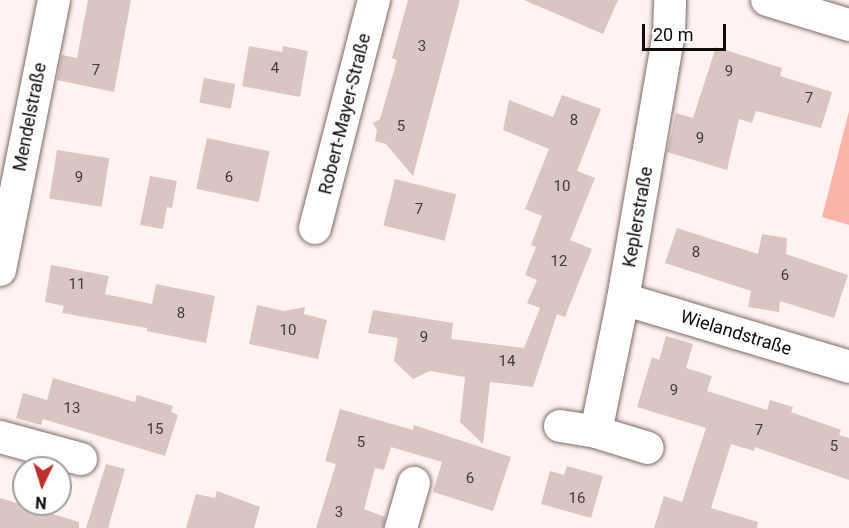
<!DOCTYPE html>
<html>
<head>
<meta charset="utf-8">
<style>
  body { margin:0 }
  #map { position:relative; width:849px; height:528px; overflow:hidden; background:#fff2f0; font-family:Roboto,sans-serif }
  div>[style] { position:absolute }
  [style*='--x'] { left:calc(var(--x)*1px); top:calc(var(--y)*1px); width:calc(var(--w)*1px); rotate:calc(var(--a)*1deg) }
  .green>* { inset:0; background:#fab4ab }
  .building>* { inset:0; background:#dac5c2; transform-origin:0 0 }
  .roads { filter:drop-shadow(0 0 2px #7c6a67) drop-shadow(0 0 2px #7c6a67) }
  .street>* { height:32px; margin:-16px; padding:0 16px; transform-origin:16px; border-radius:16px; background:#fff }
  span { translate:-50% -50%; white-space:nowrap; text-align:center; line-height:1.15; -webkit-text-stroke:4.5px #fff; paint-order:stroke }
  .number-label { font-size:15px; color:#423937 }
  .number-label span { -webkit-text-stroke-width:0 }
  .street-label { font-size:18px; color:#100a09 }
  .north { position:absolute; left:12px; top:456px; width:60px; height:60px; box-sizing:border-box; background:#fff; border:2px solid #9f9d9d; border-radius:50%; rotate:184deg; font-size:16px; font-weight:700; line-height:24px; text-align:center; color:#100a09 }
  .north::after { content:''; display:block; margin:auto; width:21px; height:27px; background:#bc2e2b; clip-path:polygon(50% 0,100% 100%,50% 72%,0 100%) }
  .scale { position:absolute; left:642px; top:24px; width:84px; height:27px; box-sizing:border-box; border:3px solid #100a09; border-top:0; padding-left:8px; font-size:18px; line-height:21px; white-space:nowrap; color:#100a09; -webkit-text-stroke:4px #fff; paint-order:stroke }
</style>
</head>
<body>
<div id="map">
  <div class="green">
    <div style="clip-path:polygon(849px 111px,849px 225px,822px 217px)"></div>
  </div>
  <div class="building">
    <div style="clip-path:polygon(88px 0,131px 0,114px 92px,57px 80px,62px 55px,77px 58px)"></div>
    <div style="clip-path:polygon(408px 0,460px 0,413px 176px,386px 144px,375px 141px,377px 130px,373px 123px,380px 119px,397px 60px,392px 58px)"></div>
    <div style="clip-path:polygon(524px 0,618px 0,603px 34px)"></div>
    <div style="clip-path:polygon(249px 46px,282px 52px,283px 46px,308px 51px,300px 97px,242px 86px)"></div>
    <div style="clip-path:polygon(716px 47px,782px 68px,780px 76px,832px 92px,821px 128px,756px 111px,752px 123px,739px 119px,727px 170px,667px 152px,676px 113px,693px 118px)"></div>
    <div style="left:204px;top:78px;width:32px;height:25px;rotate:11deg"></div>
    <div style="clip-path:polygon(562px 95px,601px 109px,577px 171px,595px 178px,570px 240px,592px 249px,565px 317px,557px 314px,533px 387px,490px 382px,483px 444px,460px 422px,465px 377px,430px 371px,413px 379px,394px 361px,398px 338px,368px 333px,373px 310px,453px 323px,451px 339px,524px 348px,540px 308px,527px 303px,537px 280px,525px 275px,536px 247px,531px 245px,542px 216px,525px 209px,549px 149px,503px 130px,509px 100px,553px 117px)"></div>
    <div style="left:207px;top:138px;width:64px;height:52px;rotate:12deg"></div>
    <div style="left:57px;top:150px;width:53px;height:49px;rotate:9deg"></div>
    <div style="clip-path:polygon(150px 176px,177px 181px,172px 208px,167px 207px,163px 229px,140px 225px)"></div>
    <div style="left:395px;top:179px;width:63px;height:48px;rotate:14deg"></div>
    <div style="clip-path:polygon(677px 228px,758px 254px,762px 234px,787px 238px,786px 254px,848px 275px,834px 318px,780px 301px,779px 312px,748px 307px,751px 291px,665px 263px)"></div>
    <div style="clip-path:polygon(51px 265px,109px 276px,105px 294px,152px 304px,156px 284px,215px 296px,206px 343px,147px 331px,147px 328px,62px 313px,64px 306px,45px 302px)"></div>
    <div style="clip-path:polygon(257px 305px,284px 311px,305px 307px,304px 314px,327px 320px,318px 359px,249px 344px)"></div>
    <div style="clip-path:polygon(666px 336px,693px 344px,686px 368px,712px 376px,707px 391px,767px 410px,770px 400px,793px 407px,791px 412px,841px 430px,839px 435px,849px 438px,849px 480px,755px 447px,754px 451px,731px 444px,711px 508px,758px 522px,757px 528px,654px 528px,664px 496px,682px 502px,706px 428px,637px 407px,652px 357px,659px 360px)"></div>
    <div style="clip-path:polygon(53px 378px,135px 402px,137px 395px,173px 406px,171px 412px,178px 415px,165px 456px,43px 419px,41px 425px,16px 418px,23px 393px,47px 400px)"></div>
    <div style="clip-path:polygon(340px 409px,413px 430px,414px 425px,511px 457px,493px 511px,433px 492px,442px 462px,391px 447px,384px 470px,375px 468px,364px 509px,385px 517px,384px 528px,316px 528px,336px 464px,325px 461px)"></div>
    <div style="clip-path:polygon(106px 464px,125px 469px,108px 528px,86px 528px)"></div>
    <div style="clip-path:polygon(567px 466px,603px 476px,591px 518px,541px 504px,550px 471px,564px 475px)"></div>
    <div style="clip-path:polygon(217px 491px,260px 507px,254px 528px,186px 528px,196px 494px,215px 498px)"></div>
    <div style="clip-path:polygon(0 498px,79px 522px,79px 528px,0 528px)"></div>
  </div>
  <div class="roads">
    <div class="street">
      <div style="--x:767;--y:0;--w:86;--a:17"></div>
      <div style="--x:315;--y:228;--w:236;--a:-75.5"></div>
      <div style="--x:0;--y:270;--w:275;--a:-78.7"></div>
      <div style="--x:623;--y:299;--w:236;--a:16.7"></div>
      <div style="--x:560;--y:426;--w:36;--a:9"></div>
      <div style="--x:596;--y:432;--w:54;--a:17.1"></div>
      <div style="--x:596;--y:432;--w:136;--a:-78.5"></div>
      <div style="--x:623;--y:299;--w:269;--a:-80.2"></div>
      <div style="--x:669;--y:34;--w:34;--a:-88"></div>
      <div style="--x:0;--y:437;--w:84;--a:15.2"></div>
      <div style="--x:401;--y:528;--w:47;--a:-73.9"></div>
    </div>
  </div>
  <div class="number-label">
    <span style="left:422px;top:47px">3</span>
    <span style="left:275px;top:69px">4</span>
    <span style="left:96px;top:71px">7</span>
    <span style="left:729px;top:72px">9</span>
    <span style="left:809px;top:99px">7</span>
    <span style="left:574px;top:121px">8</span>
    <span style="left:401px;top:127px">5</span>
    <span style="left:700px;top:139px">9</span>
    <span style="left:79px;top:178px">9</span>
    <span style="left:229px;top:178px">6</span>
    <span style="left:562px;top:187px">10</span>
    <span style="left:419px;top:210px">7</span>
    <span style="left:696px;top:253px">8</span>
    <span style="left:559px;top:262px">12</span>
    <span style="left:785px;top:276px">6</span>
    <span style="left:77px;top:285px">11</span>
    <span style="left:181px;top:314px">8</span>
    <span style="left:288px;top:331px">10</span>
    <span style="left:424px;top:338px">9</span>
    <span style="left:507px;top:362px">14</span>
    <span style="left:674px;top:391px">9</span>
    <span style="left:72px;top:409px">13</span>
    <span style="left:155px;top:430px">15</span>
    <span style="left:759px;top:431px">7</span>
    <span style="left:361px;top:443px">5</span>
    <span style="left:834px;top:447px">5</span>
    <span style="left:470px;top:479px">6</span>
    <span style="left:577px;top:499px">16</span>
    <span style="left:339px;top:513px">3</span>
  </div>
  <div class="street-label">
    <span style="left:345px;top:114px;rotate:-76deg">Robert-Mayer-Straße</span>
    <span style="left:30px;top:117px;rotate:-79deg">Mendelstraße</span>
    <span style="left:638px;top:217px;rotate:-80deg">Keplerstraße</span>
    <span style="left:736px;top:333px;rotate:17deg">Wielandstraße</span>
  </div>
  <div class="north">N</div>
  <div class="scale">20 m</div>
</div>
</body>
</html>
